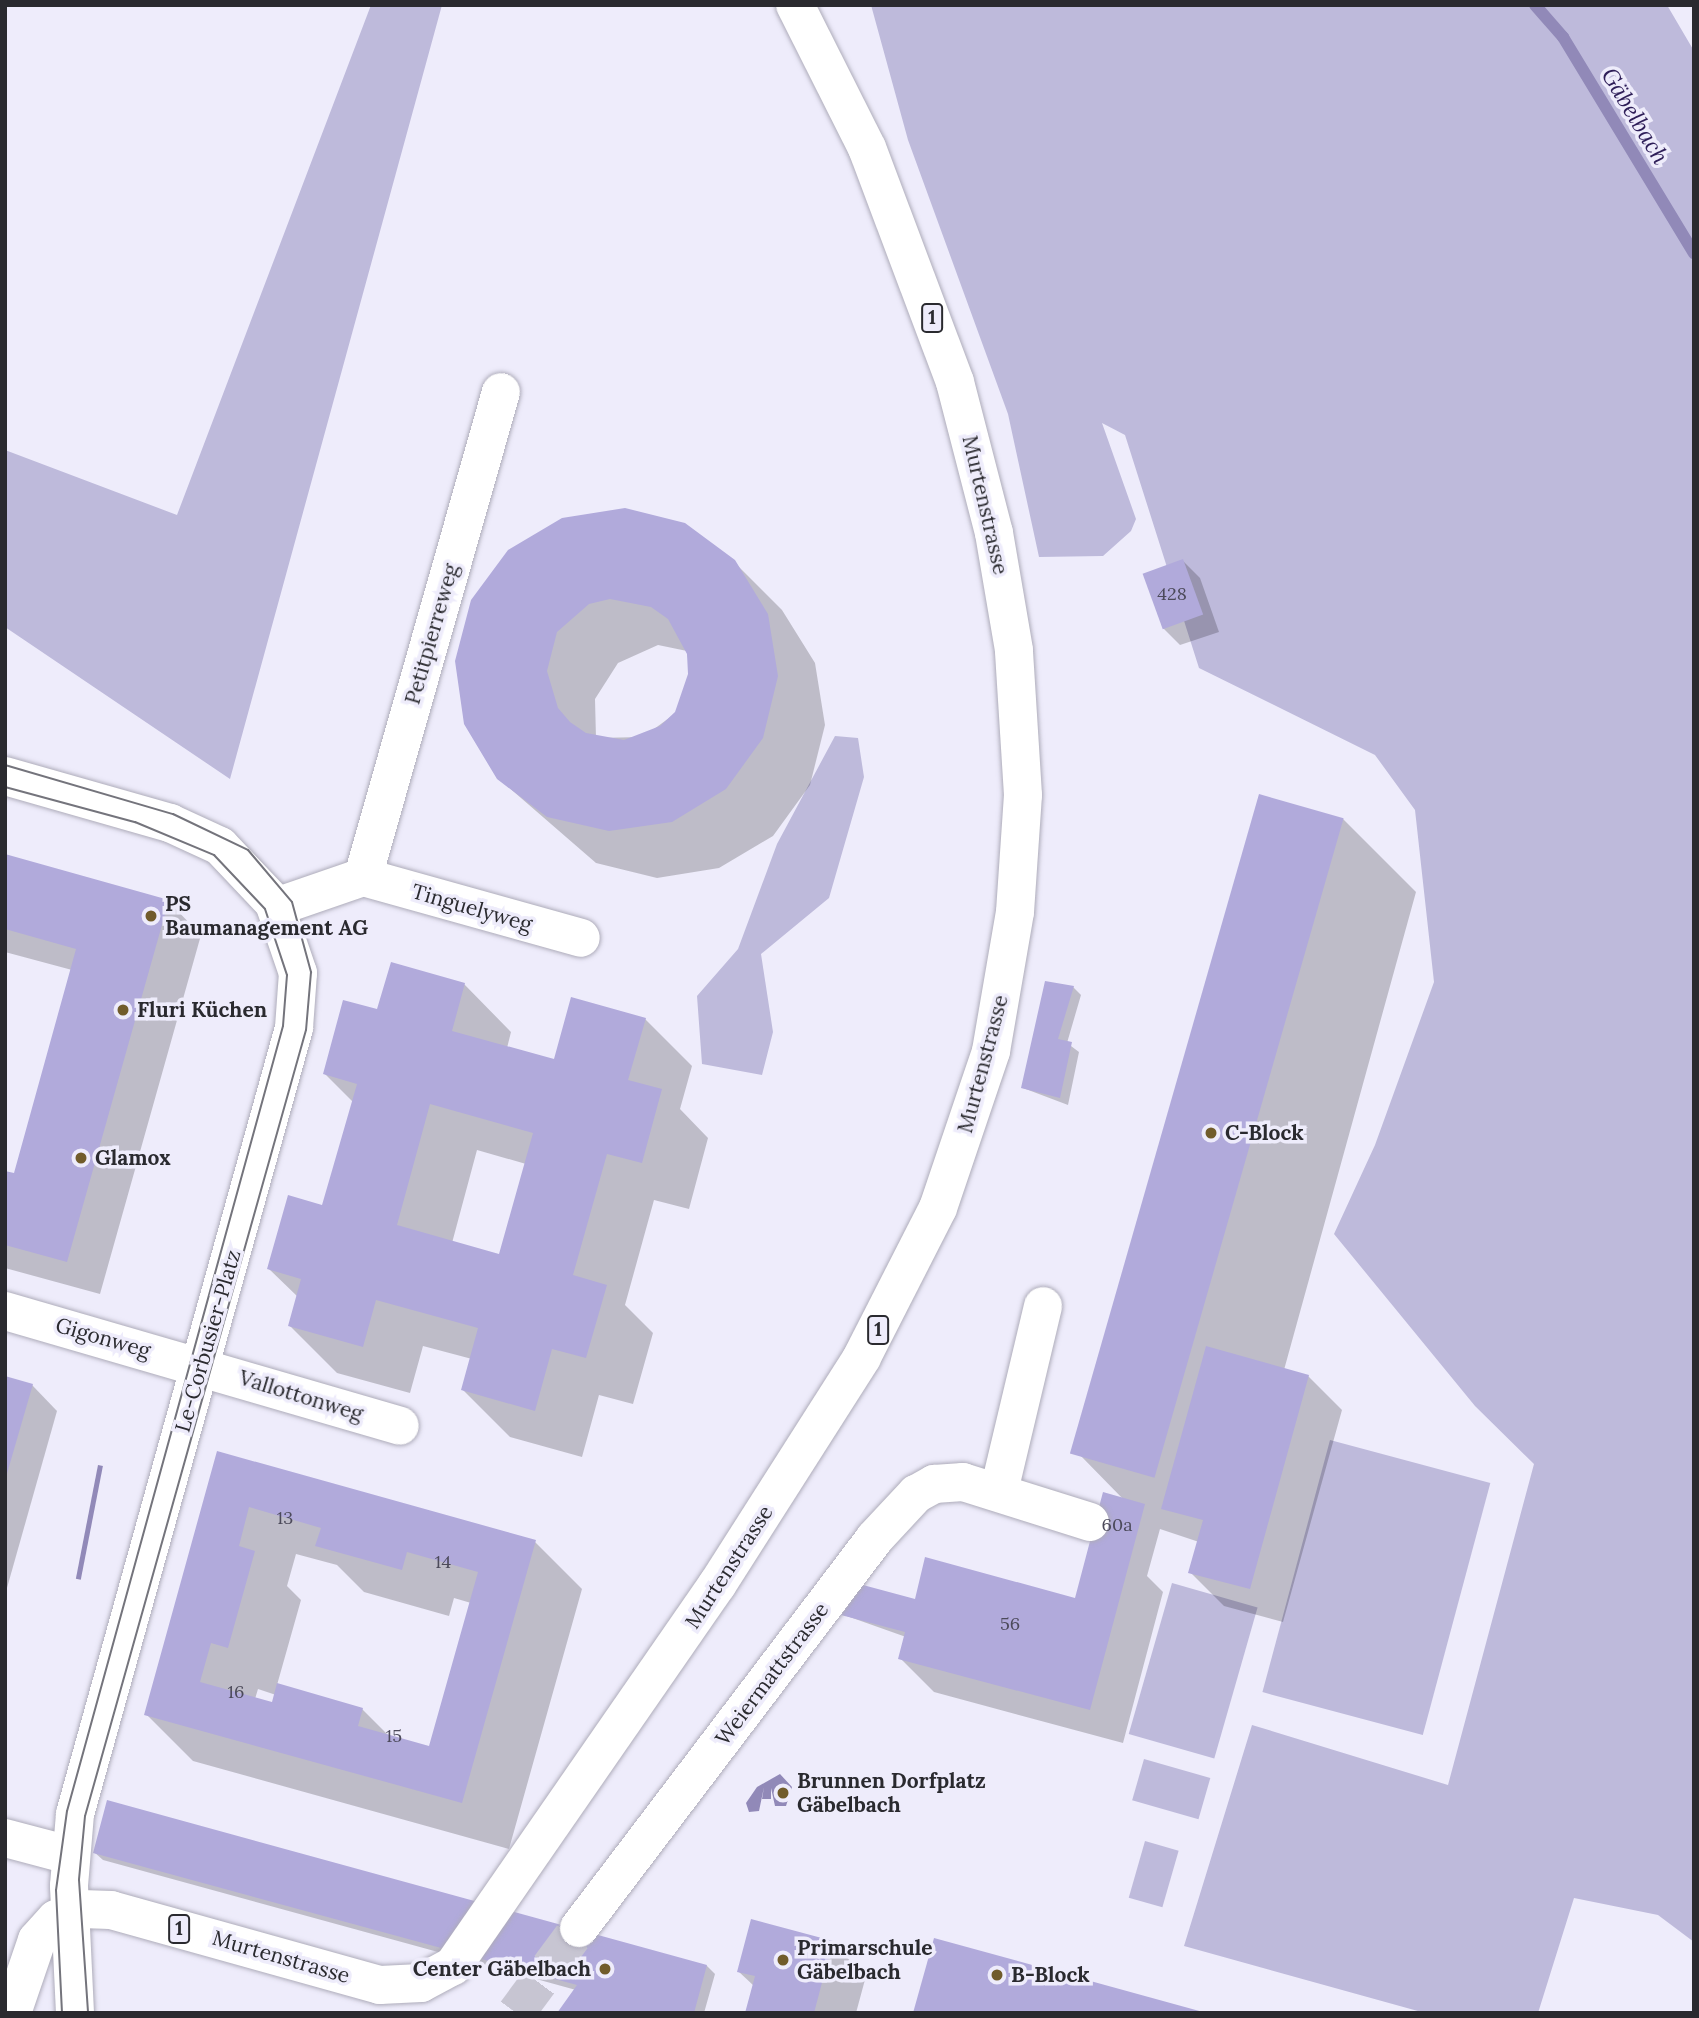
<!DOCTYPE html>
<html>
<head>
<meta charset="utf-8">
<style>
  body { margin:0 }
  #map { position:relative; width:1699px; height:2018px; overflow:hidden; background:#eeecfb; font-family:Lora,serif }
  div>[style] { position:absolute }
  [style*='--x'] { left:calc(var(--x)*1px); top:calc(var(--y)*1px); width:calc(var(--w)*1px); rotate:calc(var(--a)*1deg) }
  .green>* { inset:0; background:#bebadb; transform-origin:0 0 }
  .water>* { inset:0; background:#9189b8; transform-origin:0 0 }
  .shadow>* { inset:0; background:#0003 }
  .stream>* { height:12px; margin:-6px; padding:0 6px; transform-origin:6px; border-radius:6px; background:#9189b8 }
  .building>* { inset:0; background:#b1aadb; transform-origin:0 0 }
  .minor-tunnel>* { height:38px; margin-top:-19px; transform-origin:0; background:repeating-linear-gradient(90deg,#c7c5d2 0 38px,transparent 0 57px) }
  .roads { filter:drop-shadow(0 0 2px #aeacba) drop-shadow(0 0 2px #aeacba) }
  .minor>* { height:38px; margin:-19px; padding:0 19px; transform-origin:19px; border-radius:19px; background:#fff }
  .major>* { height:38px; margin:-19px; padding:0 19px; transform-origin:19px; border-radius:19px; background:#fff }
  .tram>* { height:2px; margin:-1px; padding:0 1px; transform-origin:1px; border-radius:1px; background:#74747c }
  .dots>* { width:19px; height:19px; translate:-50% -50%; box-sizing:border-box; border:4px solid #eeecfb; border-radius:50% }
  span { translate:-50% -50%; white-space:nowrap; text-align:center; line-height:1.15; -webkit-text-stroke:7px #eeecfb; paint-order:stroke }
  .number-label { font-size:18px; color:#4c4a5a }
  .number-label span { -webkit-text-stroke-width:0 }
  .shield-label span { padding:2px 5px; background:#eeecfb; border:2px solid; border-radius:5px; -webkit-text-stroke-width:0 }
  .shield-label { font-size:19px; color:#2a2a2f; font-weight:700 }
  .street-label { font-size:21px; color:#2a2a2f }
  .poi-label { font-size:21px; color:#2a2a2f; font-weight:700 }
  .left { translate:0 -50%; text-align:left }
  .right { translate:-100% -50%; text-align:right }
  .water-label { font-size:23px; color:#2e1e58; font-style:italic }
  .frame { position:absolute; inset:0; border:7px solid #2a2a2f; pointer-events:none }
</style>
</head>
<body>
<div id="map">
  <div class="green">
    <div style="clip-path:polygon(371px 5px,442px 5px,230px 779px,5px 627px,5px 450px,177px 515px)"></div>
    <div style="clip-path:polygon(871px 5px,1667px 5px,1694px 51px,1694px 1942px,1658px 1915px,1574px 1898px,1538px 2013px,1425px 2013px,1184px 1946px,1252px 1725px,1448px 1785px,1534px 1464px,1475px 1406px,1334px 1234px,1375px 1145px,1434px 982px,1415px 810px,1375px 755px,1199px 668px,1125px 435px,1102px 423px,1136px 519px,1131px 531px,1103px 556px,1039px 557px,1008px 414px,908px 140px)"></div>
    <div style="clip-path:polygon(835px 736px,858px 738px,864px 777px,829px 898px,761px 954px,773px 1032px,762px 1075px,702px 1064px,697px 996px,738px 949px,777px 844px)"></div>
    <div style="left:1330px;top:1440px;width:166px;height:261px;rotate:15deg"></div>
    <div style="left:1172px;top:1583px;width:89px;height:157px;rotate:16deg"></div>
    <div style="left:1144px;top:1759px;width:69px;height:43px;rotate:16deg"></div>
    <div style="left:1145px;top:1841px;width:35px;height:59px;rotate:16deg"></div>
  </div>
  <div class="water">
    <div style="left:98px;top:1465px;width:5px;height:116px;rotate:11deg"></div>
    <div style="clip-path:polygon(780px 1774px,792px 1787px,786px 1806px,775px 1806px,771px 1788px,771px 1799px,762px 1799px,764px 1787px,759px 1811px,749px 1812px,746px 1803px,757px 1787px)"></div>
  </div>
  <div class="shadow">
    <div style="clip-path:polygon(1183px 561px,1200px 578px,1219px 632px,1180px 645px,1163px 628px)"></div>
    <div style="clip-path:polygon(evenodd,734px 562px,782px 610px,815px 663px,825px 725px,810px 785px,773px 836px,719px 868px,657px 878px,596px 863px,498px 778px,473px 601px,734px 562px,658px 645px,687px 651px,690px 674px,676px 713px,643px 737px,596px 738px,595px 699px,618px 663px,658px 645px)"></div>
    <div style="clip-path:polygon(1343px 819px,1416px 892px,1284px 1370px,1308px 1376px,1342px 1410px,1283px 1622px,1224px 1606px,1190px 1572px,1199px 1542px,1160px 1529px,1147px 1576px,1163px 1592px,1123px 1743px,934px 1692px,900px 1658px,906px 1637px,844px 1615px,915px 1601px,1076px 1600px,1124px 1500px,1079px 1454px)"></div>
    <div style="clip-path:polygon(5px 856px,168px 901px,201px 935px,100px 1294px,5px 1268px,5px 1173px,15px 1175px,72px 970px,5px 952px)"></div>
    <div style="clip-path:polygon(evenodd,464px 984px,511px 1032px,507px 1048px,555px 1061px,645px 1019px,692px 1066px,680px 1109px,708px 1138px,689px 1209px,654px 1200px,625px 1305px,653px 1333px,633px 1404px,599px 1395px,582px 1457px,510px 1437px,463px 1390px,472px 1359px,423px 1346px,410px 1393px,337px 1373px,290px 1326px,298px 1297px,269px 1269px,323px 1207px,353px 1102px,324px 1073px,379px 1012px,464px 984px,477px 1150px,526px 1164px,500px 1256px,452px 1243px,477px 1150px)"></div>
    <div style="clip-path:polygon(1073px 987px,1081px 995px,1067px 1043px,1079px 1052px,1068px 1105px,1023px 1088px)"></div>
    <div style="clip-path:polygon(5px 1378px,32px 1385px,57px 1411px,5px 1595px)"></div>
    <div style="clip-path:polygon(evenodd,218px 1453px,535px 1542px,582px 1589px,509px 1849px,193px 1761px,146px 1714px,218px 1453px,296px 1554px,337px 1565px,364px 1592px,449px 1616px,454px 1598px,471px 1603px,431px 1748px,390px 1737px,362px 1709px,277px 1685px,301px 1600px,287px 1586px,296px 1554px,218px 1453px,258px 1689px,276px 1695px,274px 1704px,255px 1699px,258px 1689px)"></div>
    <div style="clip-path:polygon(94px 1852px,707px 1966px,715px 1974px,704px 2013px,559px 2013px,576px 1990px,103px 1860px)"></div>
    <div style="clip-path:polygon(832px 1943px,866px 1976px,856px 2013px,747px 2013px,754px 1986px,738px 1971px)"></div>
  </div>
  <div class="stream">
    <div style="--x:1535;--y:5;--w:43;--a:48.8"></div>
    <div style="--x:1563;--y:37;--w:253;--a:58.8"></div>
  </div>
  <div class="building">
    <div style="clip-path:polygon(evenodd,625px 508px,685px 523px,735px 560px,768px 614px,778px 676px,763px 738px,726px 789px,672px 822px,609px 831px,547px 817px,497px 779px,464px 724px,455px 661px,471px 600px,508px 550px,562px 518px,625px 508px,610px 599px,651px 607px,668px 619px,687px 654px,688px 674px,675px 712px,660px 726px,624px 740px,586px 733px,570px 722px,558px 708px,547px 671px,557px 632px,589px 604px,610px 599px)"></div>
    <div style="left:1183px;top:559px;width:59px;height:43px;rotate:70deg"></div>
    <div style="left:1259px;top:794px;width:88px;height:686px;rotate:16deg"></div>
    <div style="clip-path:polygon(5px 854px,169px 900px,67px 1262px,5px 1245px,5px 1171px,14px 1173px,76px 949px,5px 929px)"></div>
    <div style="clip-path:polygon(evenodd,391px 962px,465px 983px,452px 1031px,554px 1059px,571px 997px,646px 1018px,628px 1080px,662px 1089px,642px 1163px,607px 1154px,573px 1275px,607px 1285px,586px 1358px,552px 1349px,535px 1411px,461px 1390px,478px 1328px,376px 1300px,363px 1347px,288px 1326px,301px 1279px,267px 1269px,288px 1195px,322px 1205px,331px 1174px,357px 1084px,323px 1074px,343px 1000px,377px 1009px,391px 962px,430px 1104px,533px 1133px,499px 1254px,397px 1225px,430px 1104px)"></div>
    <div style="clip-path:polygon(1045px 981px,1074px 986px,1058px 1039px,1072px 1042px,1060px 1098px,1021px 1088px)"></div>
    <div style="clip-path:polygon(1206px 1346px,1309px 1375px,1250px 1589px,1188px 1573px,1203px 1520px,1161px 1509px)"></div>
    <div style="clip-path:polygon(5px 1376px,33px 1384px,6px 1477px,5px 1477px)"></div>
    <div style="clip-path:polygon(evenodd,217px 1451px,536px 1540px,462px 1803px,144px 1715px,217px 1451px,249px 1507px,321px 1528px,315px 1546px,402px 1570px,407px 1552px,478px 1572px,429px 1746px,358px 1726px,363px 1708px,277px 1683px,272px 1702px,200px 1682px,211px 1643px,228px 1648px,255px 1551px,239px 1546px,249px 1507px)"></div>
    <div style="clip-path:polygon(1103px 1492px,1145px 1504px,1090px 1710px,898px 1659px,905px 1632px,841px 1615px,863px 1585px,915px 1599px,925px 1557px,1075px 1598px)"></div>
    <div style="clip-path:polygon(107px 1800px,707px 1965px,694px 2013px,557px 2013px,577px 1985px,93px 1853px)"></div>
    <div style="clip-path:polygon(751px 1919px,833px 1941px,814px 2013px,745px 2013px,755px 1976px,737px 1972px)"></div>
    <div style="clip-path:polygon(934px 1938px,1203px 2012px,1203px 2013px,913px 2013px)"></div>
  </div>
  <div class="minor-tunnel">
    <div style="--x:516;--y:2013;--w:106;--a:-53.5"></div>
  </div>
  <div class="roads">
    <div class="minor">
      <div style="--x:5;--y:776;--w:172;--a:15.9"></div>
      <div style="--x:170;--y:823;--w:55;--a:24.7"></div>
      <div style="--x:220;--y:846;--w:79;--a:46.5"></div>
      <div style="--x:274;--y:903;--w:74;--a:71.1"></div>
      <div style="--x:298;--y:973;--w:55;--a:94.2"></div>
      <div style="--x:294;--y:1028;--w:816;--a:105.57"></div>
      <div style="--x:75;--y:1814;--w:72;--a:94.8"></div>
      <div style="--x:69;--y:1886;--w:127;--a:87.3"></div>
      <div style="--x:363;--y:877;--w:504;--a:-74.12"></div>
      <div style="--x:363;--y:877;--w:226;--a:15.6"></div>
      <div style="--x:276;--y:907;--w:92;--a:-19"></div>
      <div style="--x:5;--y:1311;--w:411;--a:16.2"></div>
      <div style="--x:999;--y:1491;--w:190;--a:-76.6"></div>
      <div style="--x:5;--y:1838;--w:66;--a:14.9"></div>
      <div style="--x:579;--y:1928;--w:488;--a:-52.8"></div>
      <div style="--x:874;--y:1539;--w:62;--a:-47"></div>
      <div style="--x:916;--y:1494;--w:21;--a:-29"></div>
      <div style="--x:934;--y:1484;--w:29;--a:-4"></div>
      <div style="--x:963;--y:1482;--w:133;--a:17.5"></div>
    </div>
    <div class="major">
      <div style="--x:12;--y:2013;--w:77;--a:-71.1"></div>
      <div style="--x:37;--y:1940;--w:28;--a:-48"></div>
      <div style="--x:56;--y:1919;--w:27;--a:-22"></div>
      <div style="--x:81;--y:1909;--w:30;--a:2"></div>
      <div style="--x:111;--y:1910;--w:279;--a:15.6"></div>
      <div style="--x:380;--y:1985;--w:41;--a:-2.8"></div>
      <div style="--x:421;--y:1983;--w:36;--a:-28"></div>
      <div style="--x:453;--y:1966;--w:464;--a:-55.3"></div>
      <div style="--x:717;--y:1585;--w:270;--a:-57.5"></div>
      <div style="--x:862;--y:1357;--w:167;--a:-63"></div>
      <div style="--x:938;--y:1208;--w:166;--a:-71.3"></div>
      <div style="--x:991;--y:1051;--w:141;--a:-80.2"></div>
      <div style="--x:1015;--y:912;--w:117;--a:-86.1"></div>
      <div style="--x:1023;--y:795;--w:145;--a:-93.6"></div>
      <div style="--x:1014;--y:650;--w:119;--a:-99.7"></div>
      <div style="--x:994;--y:533;--w:156;--a:-104.5"></div>
      <div style="--x:955;--y:382;--w:250;--a:-110.6"></div>
      <div style="--x:867;--y:148;--w:160;--a:-116.7"></div>
    </div>
  </div>
  <div class="tram">
    <div style="--x:5;--y:765;--w:175;--a:16.3"></div>
    <div style="--x:173;--y:814;--w:83;--a:25.6"></div>
    <div style="--x:248;--y:850;--w:68;--a:49.8"></div>
    <div style="--x:292;--y:902;--w:73;--a:74.8"></div>
    <div style="--x:311;--y:972;--w:58;--a:94.9"></div>
    <div style="--x:306;--y:1030;--w:816;--a:105.7"></div>
    <div style="--x:85;--y:1816;--w:64;--a:95.4"></div>
    <div style="--x:79;--y:1880;--w:133;--a:86.1"></div>
    <div style="--x:5;--y:787;--w:135;--a:15.1"></div>
    <div style="--x:135;--y:822;--w:86;--a:22.7"></div>
    <div style="--x:214;--y:855;--w:74;--a:46.6"></div>
    <div style="--x:265;--y:909;--w:70;--a:71.6"></div>
    <div style="--x:287;--y:975;--w:51;--a:94.5"></div>
    <div style="--x:283;--y:1026;--w:814;--a:105.38"></div>
    <div style="--x:67;--y:1811;--w:80;--a:97.9"></div>
    <div style="--x:56;--y:1890;--w:123;--a:87.2"></div>
  </div>
  <div class="dots">
    <div style="left:151px;top:916px;background:#715c2b"></div>
    <div style="left:123px;top:1010px;background:#715c2b"></div>
    <div style="left:1211px;top:1133px;background:#715c2b"></div>
    <div style="left:81px;top:1158px;background:#715c2b"></div>
    <div style="left:783px;top:1793px;background:#715c2b"></div>
    <div style="left:783px;top:1960px;background:#715c2b"></div>
    <div style="left:605px;top:1969px;background:#715c2b"></div>
    <div style="left:997px;top:1975px;background:#715c2b"></div>
  </div>
  <div class="number-label">
    <span style="left:1172px;top:594px">428</span>
    <span style="left:285px;top:1518px">13</span>
    <span style="left:1117px;top:1525px">60a</span>
    <span style="left:443px;top:1562px">14</span>
    <span style="left:1010px;top:1624px">56</span>
    <span style="left:236px;top:1692px">16</span>
    <span style="left:394px;top:1736px">15</span>
  </div>
  <div class="shield-label">
    <span style="left:932px;top:318px">1</span>
    <span style="left:878px;top:1330px">1</span>
    <span style="left:179px;top:1929px">1</span>
  </div>
  <div class="street-label">
    <span style="left:985px;top:505px;rotate:77deg">Murtenstrasse</span>
    <span style="left:432px;top:634px;rotate:-74deg">Petitpierreweg</span>
    <span style="left:472px;top:908px;rotate:16deg">Tinguelyweg</span>
    <span style="left:983px;top:1064px;rotate:-75deg">Murtenstrasse</span>
    <span style="left:103px;top:1338px;rotate:16deg">Gigonweg</span>
    <span style="left:208px;top:1341px;rotate:-74deg">Le-Corbusier-Platz</span>
    <span style="left:301px;top:1396px;rotate:17deg">Vallottonweg</span>
    <span style="left:729px;top:1567px;rotate:-57deg">Murtenstrasse</span>
    <span style="left:772px;top:1674px;rotate:-53deg">Weiermattstrasse</span>
    <span style="left:281px;top:1957px;rotate:16deg">Murtenstrasse</span>
  </div>
  <div class="poi-label">
    <span class="left" style="left:165px;top:916px">PS<br>Baumanagement AG</span>
    <span class="left" style="left:137px;top:1010px">Fluri Küchen</span>
    <span class="left" style="left:1225px;top:1133px">C-Block</span>
    <span class="left" style="left:95px;top:1158px">Glamox</span>
    <span class="left" style="left:797px;top:1793px">Brunnen Dorfplatz<br>Gäbelbach</span>
    <span class="left" style="left:797px;top:1960px">Primarschule<br>Gäbelbach</span>
    <span class="right" style="left:591px;top:1969px">Center Gäbelbach</span>
    <span class="left" style="left:1011px;top:1975px">B-Block</span>
  </div>
  <div class="water-label">
    <span style="left:1635px;top:116px;rotate:59deg">Gäbelbach</span>
  </div>
  <div class="frame"></div>
</div>
</body>
</html>
